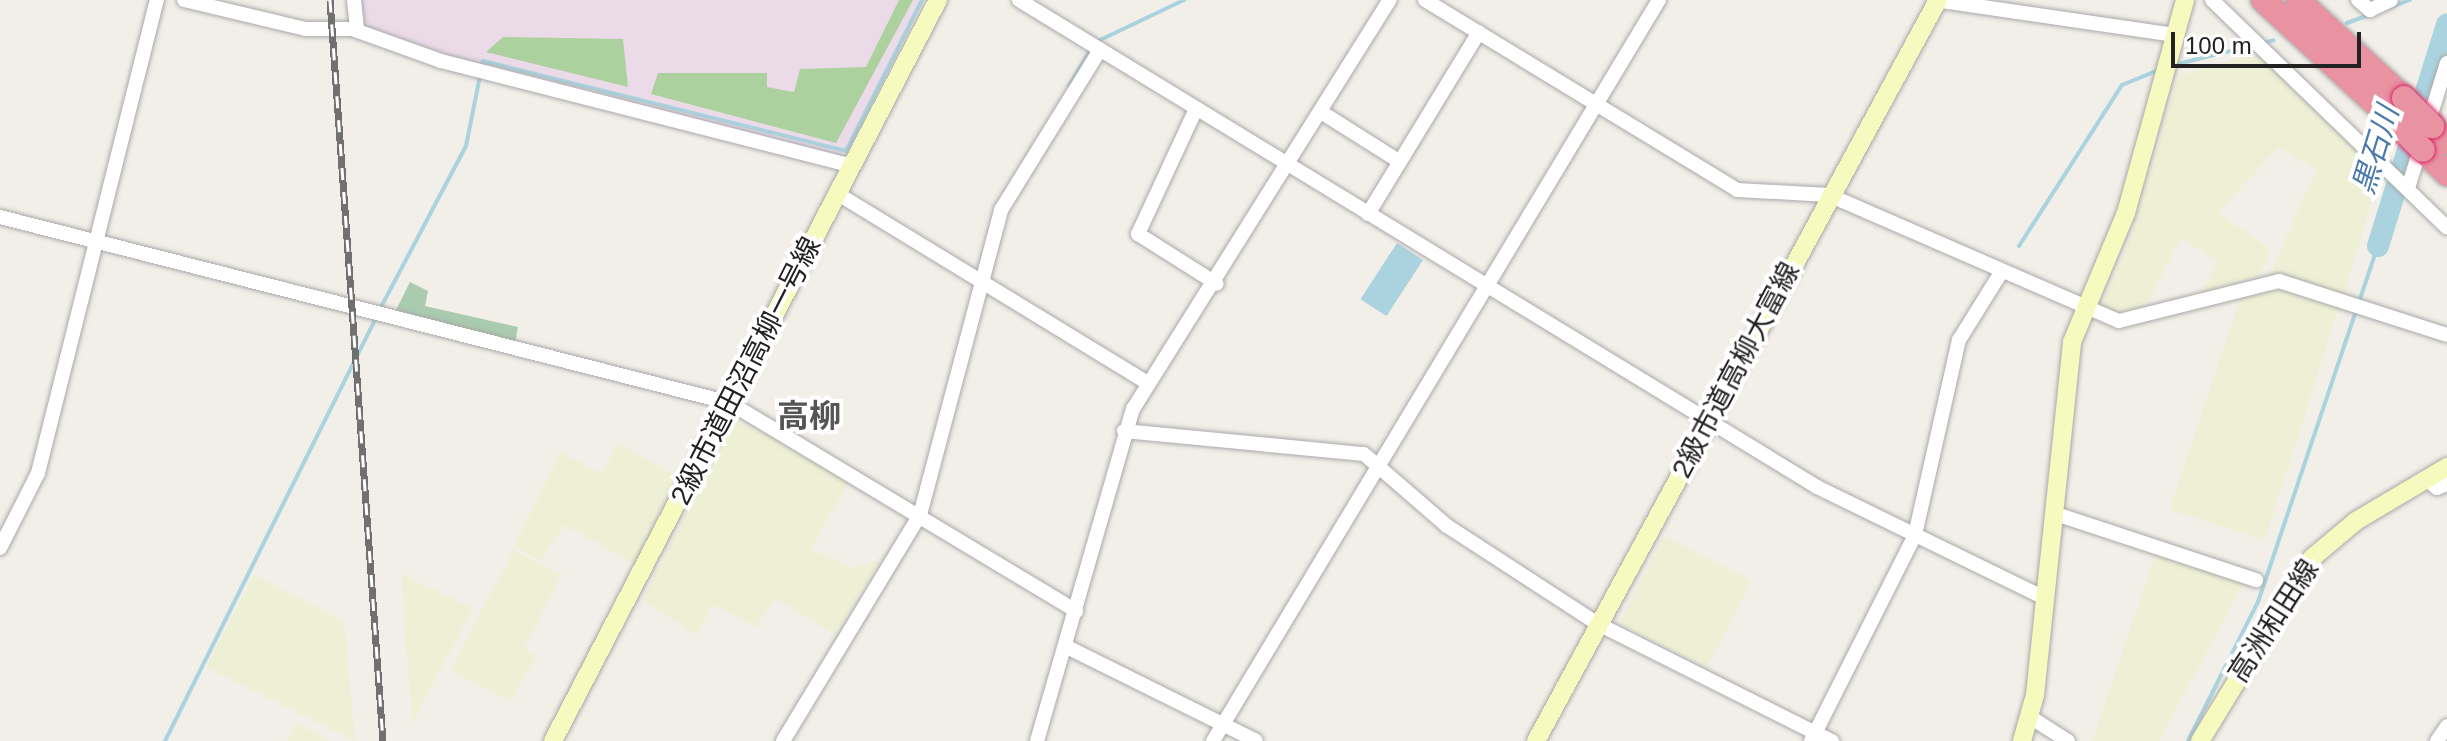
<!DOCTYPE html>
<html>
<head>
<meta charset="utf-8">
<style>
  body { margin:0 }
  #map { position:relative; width:2447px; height:741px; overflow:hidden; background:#f2efe9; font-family:Arial,"Noto Sans JP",sans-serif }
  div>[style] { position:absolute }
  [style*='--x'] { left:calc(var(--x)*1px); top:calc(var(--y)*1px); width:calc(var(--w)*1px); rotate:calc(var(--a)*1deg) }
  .industrial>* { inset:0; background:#ebdbe8 }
  .farmland>* { inset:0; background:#eef0d5; transform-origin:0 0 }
  .forest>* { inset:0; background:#add19e }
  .cemetery>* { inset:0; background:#aacbaf }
  .water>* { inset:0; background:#aad3df; transform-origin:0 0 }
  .stream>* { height:4px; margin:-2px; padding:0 2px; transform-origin:2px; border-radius:2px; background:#aad3df }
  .river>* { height:22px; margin:-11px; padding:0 11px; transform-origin:11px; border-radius:11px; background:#aad3df }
  .roads { filter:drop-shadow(0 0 2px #a9a9a9) drop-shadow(0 0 2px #a9a9a9) }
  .street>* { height:14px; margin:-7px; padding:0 7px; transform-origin:7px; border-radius:7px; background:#fff }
  .secondary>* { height:18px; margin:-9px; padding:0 9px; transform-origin:9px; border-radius:9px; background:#f7fabf }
  .highway>* { height:24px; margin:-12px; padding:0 12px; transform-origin:12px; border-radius:12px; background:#e892a2 }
  .rail>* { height:7px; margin-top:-3.5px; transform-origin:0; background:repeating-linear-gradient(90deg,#fff 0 12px,#707070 0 24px); box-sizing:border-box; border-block:2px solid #707070 }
  .bridges { filter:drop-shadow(0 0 2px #dc2a67) drop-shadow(0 0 2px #dc2a67) }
  .highway-bridge>* { height:24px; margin:-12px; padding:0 12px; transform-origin:12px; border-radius:12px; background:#e892a2 }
  span { translate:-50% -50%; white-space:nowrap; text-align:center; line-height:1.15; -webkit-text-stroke:8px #fff; paint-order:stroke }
  .street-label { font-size:28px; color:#222 }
  .water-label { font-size:30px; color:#4a7aab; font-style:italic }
  .quarter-label { font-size:32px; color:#555; font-weight:700 }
  .scale { position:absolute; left:2171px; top:32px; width:190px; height:36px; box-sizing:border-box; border:4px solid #222; border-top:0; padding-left:10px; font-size:24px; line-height:28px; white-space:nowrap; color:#222; -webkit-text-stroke:6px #fff; paint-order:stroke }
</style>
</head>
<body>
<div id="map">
  <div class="industrial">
    <div style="clip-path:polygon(355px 0,921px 0,838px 162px,357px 31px)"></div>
  </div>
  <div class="farmland">
    <div style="clip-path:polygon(2258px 53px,2381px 171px,2344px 295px,2269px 276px,2316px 170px,2279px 147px,2218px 212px,2271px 250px,2259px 276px,2200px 294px,2218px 262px,2181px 238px,2145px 309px,2121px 316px,2100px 308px,2132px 234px,2178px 76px)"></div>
    <div style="clip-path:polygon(2281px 287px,2339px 307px,2265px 540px,2169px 510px,2241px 296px)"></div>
    <div style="clip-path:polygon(736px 419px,849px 481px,811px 549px,851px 568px,881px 560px,835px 634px,775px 599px,756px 627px,714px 605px,696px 635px,642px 600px)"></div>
    <div style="clip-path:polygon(618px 443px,677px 476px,635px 564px,564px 525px,540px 561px,514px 546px,561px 452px,602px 474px)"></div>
    <div style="left:1664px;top:536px;width:98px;height:98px;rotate:27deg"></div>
    <div style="clip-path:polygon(514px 550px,561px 575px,524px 649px,536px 657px,511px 701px,450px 670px)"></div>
    <div style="clip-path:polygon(2156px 552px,2245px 581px,2159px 741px,2092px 741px)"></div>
    <div style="clip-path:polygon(401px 574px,473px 608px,412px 724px)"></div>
    <div style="clip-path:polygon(254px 575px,344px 621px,355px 741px,206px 667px)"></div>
    <div style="clip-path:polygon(296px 723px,331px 741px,286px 741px)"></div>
  </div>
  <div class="forest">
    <div style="clip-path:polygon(899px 0,913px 0,836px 143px,651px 94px,658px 73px,767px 73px,767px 87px,794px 92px,800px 69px,866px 67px)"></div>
    <div style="clip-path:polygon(503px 37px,623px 39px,628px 87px,486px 52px)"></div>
  </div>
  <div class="cemetery">
    <div style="clip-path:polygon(410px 282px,428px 291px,425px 306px,518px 327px,515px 343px,396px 310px)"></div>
  </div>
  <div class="water">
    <div style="left:1397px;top:243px;width:31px;height:67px;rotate:33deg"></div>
  </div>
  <div class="stream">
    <div style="--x:2347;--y:23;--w:67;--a:-20.1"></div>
    <div style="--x:1096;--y:42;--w:98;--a:-25.5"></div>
    <div style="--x:2263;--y:43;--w:11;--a:-15"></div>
    <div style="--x:2174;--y:65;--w:82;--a:-14"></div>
    <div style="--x:1069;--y:86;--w:43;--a:-59.3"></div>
    <div style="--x:2019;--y:246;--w:191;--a:-57.4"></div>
    <div style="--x:2122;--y:85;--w:42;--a:-22.3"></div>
    <div style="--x:380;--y:309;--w:184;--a:-62.2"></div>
    <div style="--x:466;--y:146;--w:87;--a:-78.7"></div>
    <div style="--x:483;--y:61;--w:374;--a:13.9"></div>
    <div style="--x:846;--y:151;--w:169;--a:-63.3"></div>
    <div style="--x:165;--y:741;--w:474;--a:-63.5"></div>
    <div style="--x:2188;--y:741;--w:156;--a:-63.3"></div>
    <div style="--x:2258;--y:602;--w:376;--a:-71.4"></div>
  </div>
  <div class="river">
    <div style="--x:2378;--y:246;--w:232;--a:-72.7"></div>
  </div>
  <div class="roads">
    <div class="street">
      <div style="--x:184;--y:0;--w:125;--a:13.4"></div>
      <div style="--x:306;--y:29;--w:46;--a:0"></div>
      <div style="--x:352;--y:29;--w:95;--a:19.8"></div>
      <div style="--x:441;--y:61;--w:424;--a:14.3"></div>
      <div style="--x:354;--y:0;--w:31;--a:84"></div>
      <div style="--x:1019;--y:0;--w:935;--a:31.39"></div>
      <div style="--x:1817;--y:487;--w:251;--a:26"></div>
      <div style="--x:1425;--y:0;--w:365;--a:31.3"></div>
      <div style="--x:1737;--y:190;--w:92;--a:3.1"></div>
      <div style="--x:1829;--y:195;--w:316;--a:23.5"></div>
      <div style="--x:2119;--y:321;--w:165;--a:-14"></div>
      <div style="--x:2279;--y:281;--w:176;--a:17.8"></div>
      <div style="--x:1935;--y:0;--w:244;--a:8.3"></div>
      <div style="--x:2212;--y:0;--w:327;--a:44.1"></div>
      <div style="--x:2358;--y:0;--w:16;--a:40"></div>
      <div style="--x:2370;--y:10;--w:23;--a:-25"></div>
      <div style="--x:1196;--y:109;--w:138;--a:114.9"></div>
      <div style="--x:1138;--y:234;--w:93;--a:32.3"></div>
      <div style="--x:1321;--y:112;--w:93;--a:32.3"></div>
      <div style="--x:2408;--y:188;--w:131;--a:-72.7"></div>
      <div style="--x:838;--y:194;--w:363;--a:31.4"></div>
      <div style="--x:1368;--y:214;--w:213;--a:-58.6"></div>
      <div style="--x:0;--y:217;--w:753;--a:14.29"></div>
      <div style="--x:730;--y:403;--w:404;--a:31"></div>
      <div style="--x:1124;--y:431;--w:241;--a:5.5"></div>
      <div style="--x:1364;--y:454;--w:110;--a:40.9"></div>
      <div style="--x:1447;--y:526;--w:180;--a:33"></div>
      <div style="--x:1598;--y:624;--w:262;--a:26.6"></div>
      <div style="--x:2428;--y:480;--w:12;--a:42"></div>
      <div style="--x:2437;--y:488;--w:11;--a:-22"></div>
      <div style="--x:2053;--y:513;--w:214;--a:18.3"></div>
      <div style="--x:0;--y:548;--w:84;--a:-63.1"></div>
      <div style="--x:38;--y:473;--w:488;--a:-75.9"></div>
      <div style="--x:1065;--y:646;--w:213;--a:26.4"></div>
      <div style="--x:2030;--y:717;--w:45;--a:32.3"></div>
      <div style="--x:783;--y:741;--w:264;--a:-58.8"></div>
      <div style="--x:920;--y:515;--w:316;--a:-75.1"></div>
      <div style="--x:1001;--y:210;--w:188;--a:-58.3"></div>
      <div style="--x:1037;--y:741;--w:346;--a:-73.9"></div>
      <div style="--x:1133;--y:409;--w:483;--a:-57.9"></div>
      <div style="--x:1213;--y:741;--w:865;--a:-58.96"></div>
      <div style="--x:1811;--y:741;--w:231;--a:-63.2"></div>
      <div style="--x:1915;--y:535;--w:200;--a:-77.3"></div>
      <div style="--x:1959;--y:340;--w:81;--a:-58.1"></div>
      <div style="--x:2437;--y:741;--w:18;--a:-56"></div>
    </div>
    <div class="secondary">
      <div style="--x:553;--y:741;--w:835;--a:-62.55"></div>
      <div style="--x:1536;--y:741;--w:843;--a:-61.52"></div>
      <div style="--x:2022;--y:741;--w:48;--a:-74.2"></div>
      <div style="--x:2035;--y:695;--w:355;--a:-84"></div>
      <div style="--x:2072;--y:342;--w:140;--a:-67.3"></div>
      <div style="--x:2126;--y:213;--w:221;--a:-74.5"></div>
      <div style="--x:2200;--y:741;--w:215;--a:-58.5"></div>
      <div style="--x:2312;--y:558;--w:57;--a:-40.1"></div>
      <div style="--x:2356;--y:521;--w:106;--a:-30.7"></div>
    </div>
    <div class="highway">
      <div style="--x:2263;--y:0;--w:177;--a:42.7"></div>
      <div style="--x:2298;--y:0;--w:144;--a:42.8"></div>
      <div style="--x:2432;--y:126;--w:22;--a:47"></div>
      <div style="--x:2423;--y:150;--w:34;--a:45"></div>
    </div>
  </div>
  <div class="rail">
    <div style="--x:330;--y:0;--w:743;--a:85.91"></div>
  </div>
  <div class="bridges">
    <div class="highway-bridge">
      <div style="--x:2404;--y:98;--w:40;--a:45"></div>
      <div style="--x:2393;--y:120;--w:42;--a:45"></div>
    </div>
  </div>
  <div class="street-label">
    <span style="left:1736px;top:370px;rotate:-62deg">2級市道高柳大富線</span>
    <span style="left:746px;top:371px;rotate:-63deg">2級市道田沼高柳一号線</span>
    <span style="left:2274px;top:621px;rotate:-57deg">高洲和田線</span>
  </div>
  <div class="water-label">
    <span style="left:2376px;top:150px;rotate:-73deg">黒石川</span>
  </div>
  <div class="quarter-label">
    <span style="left:809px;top:416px">高柳</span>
  </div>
  <div class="scale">100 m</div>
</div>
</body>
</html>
